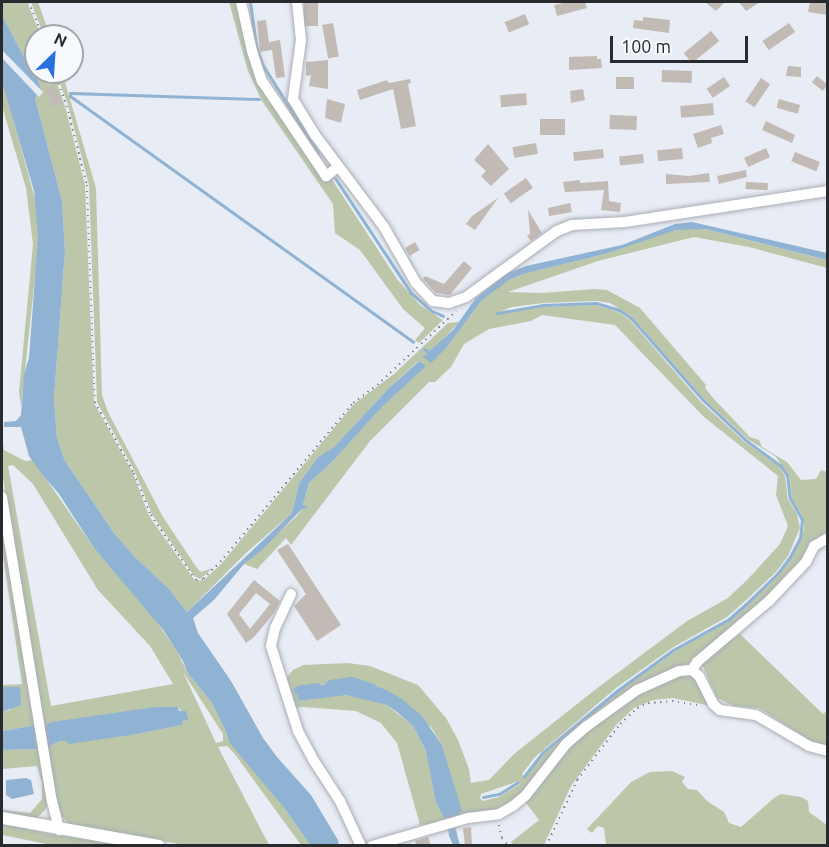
<!DOCTYPE html>
<html>
<head>
<meta charset="utf-8">
<style>
  body { margin:0 }
  #map { position:relative; width:829px; height:847px; overflow:hidden; background:#e8ecf4; font-family:Ubuntu,sans-serif }
  div>[style] { position:absolute }
  [style*='--x'] { left:calc(var(--x)*1px); top:calc(var(--y)*1px); width:calc(var(--w)*1px); rotate:calc(var(--a)*1deg) }
  .green>* { inset:0; background:#bcc7aa }
  .water>* { inset:0; background:#90b3d4 }
  .pier>* { inset:0; background:#e8ecf4 }
  .stream>* { height:3px; margin:-1.5px; padding:0 1.5px; transform-origin:1.5px; border-radius:1.5px; background:#90b3d4 }
  .canal>* { height:9px; margin:-4.5px; padding:0 4.5px; transform-origin:4.5px; border-radius:4.5px; background:#90b3d4 }
  .building>* { inset:0; background:#c2bab4; transform-origin:0 0 }
  .path>* { height:1.5px; margin-top:-0.75px; transform-origin:0; background:repeating-linear-gradient(90deg,#84878d 0 1.5px,transparent 0 6px) }
  .roads { filter:drop-shadow(0 0 2px #a9adb5) drop-shadow(0 0 2px #a9adb5) }
  .minor>* { height:10px; margin:-5px; padding:0 5px; transform-origin:5px; border-radius:5px; background:#fff }
  .major>* { height:12px; margin:-6px; padding:0 6px; transform-origin:6px; border-radius:6px; background:#fff }
  span { translate:-50% -50%; white-space:nowrap; text-align:center; line-height:1.15; -webkit-text-stroke:6px #f6f9fe; paint-order:stroke }
  .frame { position:absolute; inset:0; border:3px solid #292a2e; pointer-events:none }
  .north { position:absolute; left:24px; top:24px; width:60px; height:60px; box-sizing:border-box; background:#f6f9fe; border:2px solid #a4a6ab; border-radius:50%; rotate:25deg; font-size:16px; font-weight:700; line-height:24px; text-align:center; color:#292a2e }
  .north::after { content:''; display:block; margin:auto; width:21px; height:27px; background:#2870dc; clip-path:polygon(50% 0,100% 100%,50% 72%,0 100%) }
  .scale { position:absolute; left:610px; top:36px; width:138px; height:27px; box-sizing:border-box; border:3px solid #292a2e; border-top:0; padding-left:8px; font-size:18px; line-height:21px; white-space:nowrap; color:#292a2e; -webkit-text-stroke:4px #f6f9fe; paint-order:stroke }
</style>
</head>
<body>
<div id="map">
  <div class="green">
    <div style="clip-path:polygon(evenodd,2px 2px,27px 2px,41px 36px,36px 36px,36px 72px,53px 72px,65px 106px,85px 185px,94px 403px,133px 473px,149px 516px,195px 581px,204px 580px,222px 563px,354px 404px,394px 374px,448px 323px,459px 322px,435px 348px,447px 347px,482px 300px,502px 283px,523px 274px,605px 254px,663px 233px,686px 228px,705px 229px,822px 259px,827px 260px,827px 268px,749px 247px,694px 237px,598px 261px,508px 292px,542px 293px,594px 289px,607px 290px,640px 308px,706px 385px,705px 388px,714px 399px,750px 437px,759px 440px,762px 447px,787px 462px,801px 480px,816px 479px,821px 470px,827px 472px,827px 535px,789px 576px,695px 660px,622px 697px,530px 786px,498px 812px,456px 817px,461px 811px,442px 745px,431px 727px,366px 684px,329px 683px,310px 687px,305px 692px,298px 694px,299px 701px,338px 694px,366px 698px,387px 705px,413px 726px,429px 757px,436px 803px,446px 821px,420px 825px,397px 743px,381px 723px,356px 711px,303px 707px,293px 708px,287px 677px,293px 670px,303px 665px,348px 663px,370px 666px,418px 685px,446px 718px,458px 740px,469px 769px,471px 783px,489px 780px,514px 754px,596px 689px,687px 621px,728px 598px,747px 580px,780px 544px,788px 526px,776px 495px,778px 476px,704px 417px,615px 325px,542px 315px,531px 321px,489px 329px,464px 344px,451px 367px,435px 382px,429px 382px,370px 441px,291px 545px,286px 538px,257px 569px,244px 564px,297px 516px,302px 509px,309px 483px,332px 462px,383px 406px,425px 366px,418px 361px,389px 388px,334px 447px,318px 457px,299px 483px,292px 513px,246px 553px,187px 612px,170px 590px,134px 556px,114px 533px,65px 461px,57px 438px,54px 399px,65px 251px,62px 201px,35px 98px,41px 89px,35px 72px,30px 69px,2px 15px,2px 2px,596px 301px,610px 303px,632px 317px,704px 399px,749px 440px,775px 456px,789px 475px,792px 498px,804px 520px,804px 529px,791px 559px,779px 575px,747px 605px,730px 620px,674px 652px,619px 691px,544px 754px,524px 777px,522px 774px,534px 758px,616px 688px,672px 648px,727px 617px,744px 602px,776px 572px,788px 556px,800px 528px,797px 514px,788px 499px,785px 476px,779px 466px,746px 443px,701px 402px,630px 320px,618px 312px,596px 305px,543px 307px,494px 314px,512px 307px,543px 303px,596px 301px,2px 2px,519px 781px,520px 784px,499px 797px,483px 801px,480px 798px,481px 794px,519px 781px)"></div>
    <div style="clip-path:polygon(31px 2px,38px 2px,50px 36px,44px 36px)"></div>
    <div style="clip-path:polygon(229px 2px,238px 2px,248px 51px,397px 279px,420px 305px,443px 320px,419px 343px,415px 340px,425px 328px,403px 309px,360px 250px,335px 233px,333px 204px,262px 101px,248px 71px)"></div>
    <div style="clip-path:polygon(56px 72px,62px 72px,96px 188px,102px 395px,108px 412px,163px 517px,197px 568px,201px 572px,213px 568px,200px 579px,194px 576px,152px 514px,135px 472px,97px 402px,89px 185px,68px 105px)"></div>
    <div style="clip-path:polygon(2px 79px,38px 210px,38px 250px,21px 407px,19px 392px,33px 244px,26px 188px,2px 106px)"></div>
    <div style="clip-path:polygon(evenodd,2px 438px,4px 450px,25px 461px,33px 460px,94px 548px,149px 611px,177px 651px,187px 672px,212px 703px,226px 729px,227px 737px,285px 809px,310px 845px,301px 845px,234px 753px,227px 746px,218px 747px,269px 845px,185px 845px,71px 826px,62px 816px,55px 803px,47px 747px,60px 741px,137px 734px,182px 725px,182px 721px,188px 720px,178px 707px,155px 707px,43px 726px,2px 472px,2px 438px,13px 465px,33px 484px,98px 590px,150px 646px,173px 684px,51px 706px,8px 466px,13px 465px,2px 438px,183px 672px,223px 734px,223px 741px,216px 743px,183px 672px)"></div>
    <div style="clip-path:polygon(2px 518px,36px 725px,2px 731px,2px 712px,10px 710px,20px 687px,2px 687px,2px 685px,22px 684px,2px 549px)"></div>
    <div style="clip-path:polygon(740px 634px,823px 714px,827px 711px,827px 746px,819px 746px,759px 708px,734px 706px,717px 698px,701px 662px)"></div>
    <div style="clip-path:polygon(678px 674px,694px 675px,711px 706px,673px 698px,653px 700px,634px 708px,617px 724px,571px 786px,544px 845px,513px 845px,511px 842px,539px 820px,526px 803px,551px 768px,574px 743px,626px 701px)"></div>
    <div style="clip-path:polygon(40px 749px,48px 803px,45px 810px,36px 819px,2px 812px,2px 810px,30px 813px,42px 799px,42px 783px,37px 766px,2px 769px,2px 750px)"></div>
    <div style="clip-path:polygon(672px 771px,685px 777px,682px 782px,688px 789px,697px 790px,707px 801px,724px 812px,729px 823px,741px 827px,774px 798px,781px 794px,801px 797px,808px 801px,809px 812px,827px 825px,827px 845px,606px 845px,604px 828px,598px 826px,592px 833px,587px 829px,631px 782px,650px 772px)"></div>
    <div style="clip-path:polygon(2px 823px,50px 834px,124px 845px,51px 845px,2px 835px)"></div>
  </div>
  <div class="water">
    <div style="clip-path:polygon(2px 15px,30px 69px,35px 72px,41px 89px,35px 98px,62px 201px,65px 251px,54px 399px,57px 438px,65px 461px,114px 533px,134px 556px,170px 590px,187px 612px,292px 513px,299px 483px,318px 457px,334px 447px,389px 388px,419px 361px,426px 366px,383px 406px,332px 462px,309px 483px,303px 505px,309px 508px,302px 509px,262px 550px,244px 564px,214px 600px,193px 618px,198px 633px,231px 681px,263px 738px,277px 757px,311px 795px,338px 840px,339px 845px,310px 845px,285px 809px,229px 742px,225px 729px,212px 703px,187px 672px,183px 661px,164px 631px,94px 548px,59px 494px,41px 473px,29px 456px,21px 427px,4px 427px,4px 422px,16px 421px,21px 415px,24px 374px,29px 358px,38px 237px,34px 191px,2px 82px)"></div>
    <div style="clip-path:polygon(692px 222px,827px 253px,827px 260px,705px 229px,676px 230px,605px 254px,523px 274px,509px 280px,482px 300px,447px 347px,431px 363px,423px 357px,453px 330px,476px 298px,507px 273px,526px 266px,622px 245px,675px 224px)"></div>
    <div style="clip-path:polygon(329px 683px,370px 685px,384px 689px,402px 699px,422px 716px,442px 745px,462px 811px,456px 817px,446px 821px,436px 803px,426px 751px,413px 726px,397px 712px,387px 705px,346px 695px,298px 701px,298px 694px,305px 692px,305px 689px)"></div>
    <div style="clip-path:polygon(2px 687px,20px 687px,21px 705px,2px 712px)"></div>
    <div style="clip-path:polygon(155px 707px,178px 707px,179px 711px,186px 711px,188px 720px,182px 721px,182px 725px,137px 734px,69px 744px,66px 741px,60px 741px,47px 747px,43px 726px,52px 722px)"></div>
    <div style="clip-path:polygon(36px 725px,40px 749px,2px 750px,2px 731px)"></div>
    <div style="clip-path:polygon(26px 778px,31px 780px,34px 794px,12px 799px,6px 795px,6px 780px)"></div>
    <div style="clip-path:polygon(455px 826px,459px 842px,460px 845px,453px 845px,449px 836px,448px 827px)"></div>
  </div>
  <div class="pier">
    <div style="clip-path:polygon(2px 50px,43px 92px,39px 97px,2px 58px)"></div>
  </div>
  <div class="stream">
    <div style="--x:250;--y:2;--w:44;--a:82.2"></div>
    <div style="--x:256;--y:46;--w:19;--a:72"></div>
    <div style="--x:262;--y:64;--w:105;--a:57.8"></div>
    <div style="--x:259;--y:99;--w:189;--a:-178.2"></div>
    <div style="--x:70;--y:93;--w:3;--a:90"></div>
    <div style="--x:70;--y:96;--w:422;--a:35.6"></div>
    <div style="--x:335;--y:178;--w:138;--a:56.5"></div>
    <div style="--x:411;--y:293;--w:28;--a:41"></div>
    <div style="--x:432;--y:311;--w:12;--a:24"></div>
    <div style="--x:497;--y:313;--w:47;--a:-9.9"></div>
    <div style="--x:543;--y:305;--w:53;--a:-2.2"></div>
    <div style="--x:596;--y:303;--w:24;--a:17"></div>
    <div style="--x:619;--y:310;--w:14;--a:34"></div>
    <div style="--x:631;--y:318;--w:109;--a:48.7"></div>
    <div style="--x:703;--y:400;--w:62;--a:43"></div>
    <div style="--x:748;--y:442;--w:39;--a:36"></div>
    <div style="--x:780;--y:465;--w:12;--a:55"></div>
    <div style="--x:787;--y:475;--w:23;--a:83"></div>
    <div style="--x:790;--y:498;--w:25;--a:61"></div>
    <div style="--x:802;--y:520;--w:18;--a:96"></div>
    <div style="--x:800;--y:538;--w:21;--a:118"></div>
    <div style="--x:790;--y:557;--w:20;--a:127"></div>
    <div style="--x:778;--y:573;--w:45;--a:135.9"></div>
    <div style="--x:746;--y:604;--w:23;--a:139"></div>
    <div style="--x:729;--y:619;--w:64;--a:151"></div>
    <div style="--x:673;--y:650;--w:68;--a:144"></div>
    <div style="--x:618;--y:690;--w:97;--a:140.4"></div>
    <div style="--x:543;--y:752;--w:31;--a:128"></div>
    <div style="--x:424;--y:349;--w:6;--a:31"></div>
    <div style="--x:483;--y:797;--w:16;--a:-11"></div>
    <div style="--x:499;--y:794;--w:22;--a:-32"></div>
  </div>
  <div class="canal">
    <div style="--x:330;--y:684;--w:22;--a:-8"></div>
    <div style="--x:352;--y:681;--w:21;--a:19"></div>
    <div style="--x:298;--y:690;--w:19;--a:-9"></div>
  </div>
  <div class="building">
    <div style="left:304px;top:2px;width:14px;height:24px"></div>
    <div style="clip-path:polygon(568px 2px,585px 2px,587px 8px,557px 16px,554px 5px)"></div>
    <div style="clip-path:polygon(705px 2px,725px 2px,716px 11px)"></div>
    <div style="clip-path:polygon(739px 2px,760px 2px,746px 11px)"></div>
    <div style="clip-path:polygon(810px 2px,828px 3px,828px 15px,808px 12px)"></div>
    <div style="left:525px;top:14px;width:11px;height:22px;rotate:68deg"></div>
    <div style="clip-path:polygon(643px 17px,670px 20px,669px 33px,633px 28px,634px 20px,643px 21px)"></div>
    <div style="clip-path:polygon(266px 20px,269px 42px,280px 40px,285px 77px,276px 78px,272px 50px,260px 52px,257px 21px)"></div>
    <div style="left:333px;top:23px;width:34px;height:11px;rotate:80deg"></div>
    <div style="left:789px;top:23px;width:11px;height:32px;rotate:56deg"></div>
    <div style="left:711px;top:31px;width:13px;height:35px;rotate:51deg"></div>
    <div style="clip-path:polygon(597px 56px,597px 59px,601px 59px,602px 68px,569px 70px,569px 57px)"></div>
    <div style="clip-path:polygon(328px 60px,328px 89px,309px 86px,311px 75px,306px 76px,306px 62px)"></div>
    <div style="clip-path:polygon(788px 66px,801px 67px,801px 77px,786px 76px)"></div>
    <div style="left:662px;top:70px;width:30px;height:12px;rotate:2deg"></div>
    <div style="left:817px;top:76px;width:14px;height:8px;rotate:39deg"></div>
    <div style="left:616px;top:77px;width:18px;height:12px"></div>
    <div style="left:724px;top:77px;width:11px;height:21px;rotate:56deg"></div>
    <div style="left:761px;top:78px;width:11px;height:28px;rotate:34deg"></div>
    <div style="clip-path:polygon(410px 79px,411px 83px,408px 84px,416px 126px,401px 129px,393px 89px,360px 100px,357px 90px,387px 80px,389px 83px)"></div>
    <div style="left:54px;top:86px;width:19px;height:10px;rotate:65deg"></div>
    <div style="clip-path:polygon(583px 89px,585px 100px,571px 103px,570px 91px)"></div>
    <div style="left:526px;top:93px;width:12px;height:26px;rotate:85deg"></div>
    <div style="clip-path:polygon(327px 99px,345px 104px,341px 123px,325px 118px)"></div>
    <div style="left:779px;top:99px;width:22px;height:9px;rotate:16deg"></div>
    <div style="left:713px;top:103px;width:12px;height:33px;rotate:85deg"></div>
    <div style="left:610px;top:115px;width:27px;height:14px;rotate:2deg"></div>
    <div style="left:565px;top:119px;width:16px;height:25px;rotate:90deg"></div>
    <div style="clip-path:polygon(766px 121px,795px 135px,792px 143px,762px 130px)"></div>
    <div style="clip-path:polygon(721px 125px,724px 134px,711px 138px,712px 143px,698px 148px,693px 134px)"></div>
    <div style="left:536px;top:143px;width:11px;height:24px;rotate:80deg"></div>
    <div style="clip-path:polygon(488px 144px,509px 169px,491px 186px,481px 176px,486px 171px,474px 160px)"></div>
    <div style="left:682px;top:148px;width:11px;height:25px;rotate:85deg"></div>
    <div style="left:766px;top:148px;width:10px;height:24px;rotate:66deg"></div>
    <div style="left:603px;top:149px;width:9px;height:30px;rotate:84deg"></div>
    <div style="left:795px;top:152px;width:27px;height:10px;rotate:22deg"></div>
    <div style="left:643px;top:154px;width:9px;height:24px;rotate:84deg"></div>
    <div style="clip-path:polygon(746px 170px,747px 177px,719px 184px,717px 176px)"></div>
    <div style="clip-path:polygon(709px 173px,710px 182px,666px 184px,666px 174px,689px 176px)"></div>
    <div style="left:526px;top:178px;width:12px;height:27px;rotate:55deg"></div>
    <div style="clip-path:polygon(580px 180px,580px 183px,608px 181px,609px 201px,621px 203px,620px 212px,601px 210px,604px 190px,565px 192px,563px 182px)"></div>
    <div style="left:746px;top:182px;width:22px;height:7px;rotate:3deg"></div>
    <div style="clip-path:polygon(498px 198px,475px 230px,466px 224px,472px 216px)"></div>
    <div style="clip-path:polygon(570px 203px,572px 212px,549px 216px,548px 208px)"></div>
    <div style="clip-path:polygon(528px 210px,542px 233px,531px 241px,527px 236px,530px 234px)"></div>
    <div style="left:415px;top:242px;width:9px;height:12px;rotate:58deg"></div>
    <div style="clip-path:polygon(464px 261px,472px 268px,450px 295px,436px 293px,423px 279px,425px 276px,444px 284px)"></div>
    <div style="clip-path:polygon(288px 544px,341px 625px,317px 641px,294px 606px,306px 594px,277px 550px)"></div>
    <div style="clip-path:polygon(evenodd,254px 580px,280px 601px,274px 613px,254px 637px,246px 643px,227px 614px,254px 580px,256px 593px,270px 604px,250px 629px,239px 614px,256px 593px)"></div>
    <div style="clip-path:polygon(471px 827px,472px 846px,465px 846px,463px 828px)"></div>
    <div style="clip-path:polygon(428px 837px,431px 846px,417px 846px,415px 841px)"></div>
  </div>
  <div class="path">
    <div style="--x:29;--y:2;--w:37;--a:68"></div>
    <div style="--x:55;--y:72;--w:36;--a:71"></div>
    <div style="--x:67;--y:106;--w:81;--a:75.8"></div>
    <div style="--x:87;--y:185;--w:217;--a:87.9"></div>
    <div style="--x:95;--y:402;--w:81;--a:61.2"></div>
    <div style="--x:134;--y:473;--w:45;--a:68"></div>
    <div style="--x:151;--y:515;--w:79;--a:55.3"></div>
    <div style="--x:196;--y:580;--w:7;--a:-8"></div>
    <div style="--x:203;--y:579;--w:24;--a:-45"></div>
    <div style="--x:220;--y:562;--w:207;--a:-50.1"></div>
    <div style="--x:353;--y:403;--w:30;--a:-37"></div>
    <div style="--x:377;--y:385;--w:108;--a:-43.1"></div>
    <div style="--x:499;--y:825;--w:13;--a:77"></div>
    <div style="--x:502;--y:838;--w:11;--a:49"></div>
    <div style="--x:546;--y:846;--w:73;--a:-64.8"></div>
    <div style="--x:577;--y:780;--w:71;--a:-52.5"></div>
    <div style="--x:620;--y:724;--w:23;--a:-43"></div>
    <div style="--x:637;--y:708;--w:12;--a:-24"></div>
    <div style="--x:648;--y:703;--w:24;--a:-5"></div>
    <div style="--x:672;--y:701;--w:30;--a:9"></div>
  </div>
  <div class="roads">
    <div class="minor">
      <div style="--x:241;--y:2;--w:50;--a:77.3"></div>
      <div style="--x:252;--y:51;--w:32;--a:72"></div>
      <div style="--x:262;--y:81;--w:115;--a:56"></div>
      <div style="--x:326;--y:176;--w:15;--a:-37"></div>
      <div style="--x:297;--y:2;--w:38;--a:84"></div>
      <div style="--x:301;--y:40;--w:60;--a:97.7"></div>
      <div style="--x:293;--y:99;--w:42;--a:58.6"></div>
      <div style="--x:315;--y:135;--w:115;--a:53.1"></div>
      <div style="--x:384;--y:227;--w:64;--a:60.3"></div>
      <div style="--x:416;--y:283;--w:25;--a:47"></div>
      <div style="--x:433;--y:301;--w:16;--a:7"></div>
      <div style="--x:449;--y:303;--w:18;--a:-19"></div>
      <div style="--x:466;--y:297;--w:112;--a:-36"></div>
      <div style="--x:557;--y:231;--w:16;--a:-22"></div>
      <div style="--x:572;--y:225;--w:53;--a:-3.2"></div>
      <div style="--x:625;--y:222;--w:205;--a:-8.7"></div>
      <div style="--x:2;--y:497;--w:308;--a:80.7"></div>
      <div style="--x:52;--y:801;--w:30;--a:76"></div>
      <div style="--x:291;--y:594;--w:38;--a:115"></div>
      <div style="--x:275;--y:628;--w:18;--a:103"></div>
      <div style="--x:271;--y:646;--w:89;--a:72.4"></div>
      <div style="--x:298;--y:731;--w:34;--a:62"></div>
      <div style="--x:314;--y:761;--w:48;--a:57"></div>
      <div style="--x:340;--y:801;--w:50;--a:65"></div>
      <div style="--x:692;--y:670;--w:9;--a:-58"></div>
      <div style="--x:697;--y:662;--w:94;--a:-40.3"></div>
      <div style="--x:769;--y:601;--w:54;--a:-46.5"></div>
      <div style="--x:806;--y:562;--w:18;--a:-63"></div>
      <div style="--x:814;--y:546;--w:16;--a:-30"></div>
      <div style="--x:372;--y:846;--w:100;--a:-16.3"></div>
      <div style="--x:468;--y:818;--w:31;--a:-7"></div>
      <div style="--x:499;--y:814;--w:16;--a:-30"></div>
      <div style="--x:513;--y:806;--w:17;--a:-40"></div>
      <div style="--x:526;--y:795;--w:65;--a:-51.9"></div>
      <div style="--x:566;--y:744;--w:28;--a:-41"></div>
      <div style="--x:587;--y:726;--w:62;--a:-35.8"></div>
      <div style="--x:637;--y:690;--w:46;--a:-24.3"></div>
      <div style="--x:679;--y:671;--w:13;--a:-4"></div>
      <div style="--x:692;--y:670;--w:9;--a:41"></div>
      <div style="--x:699;--y:676;--w:31;--a:63"></div>
      <div style="--x:713;--y:704;--w:9;--a:41"></div>
      <div style="--x:720;--y:710;--w:36;--a:8"></div>
      <div style="--x:756;--y:715;--w:61;--a:30.3"></div>
      <div style="--x:809;--y:746;--w:20;--a:15"></div>
    </div>
    <div class="major">
      <div style="--x:2;--y:818;--w:159;--a:10.1"></div>
    </div>
  </div>
  <div class="frame"></div>
  <div class="north">N</div>
  <div class="scale">100 m</div>
</div>
</body>
</html>
